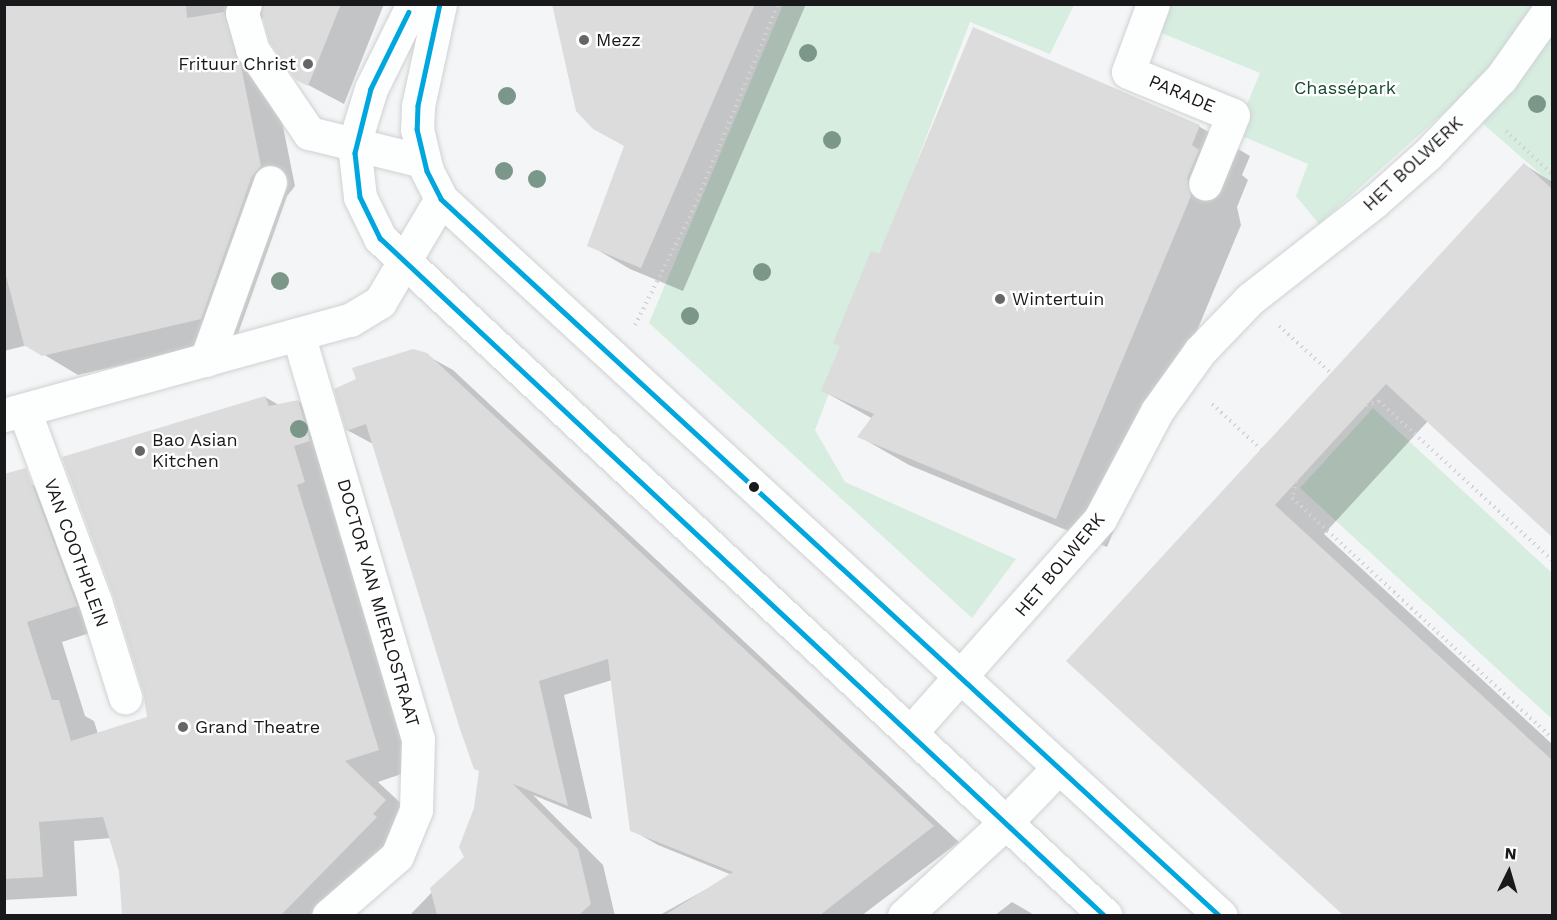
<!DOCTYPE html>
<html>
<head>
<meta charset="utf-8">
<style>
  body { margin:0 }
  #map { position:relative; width:1557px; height:920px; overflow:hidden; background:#f4f5f7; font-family:"Work Sans",sans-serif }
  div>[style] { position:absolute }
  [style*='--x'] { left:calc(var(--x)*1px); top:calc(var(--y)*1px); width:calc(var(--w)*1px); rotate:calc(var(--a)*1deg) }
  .green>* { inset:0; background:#d6ede0 }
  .shadow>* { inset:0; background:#0003 }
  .building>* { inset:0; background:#dcdcdd }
  .path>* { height:4px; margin-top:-2px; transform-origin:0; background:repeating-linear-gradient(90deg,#d3d3d4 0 1.5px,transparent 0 6px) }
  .roads { filter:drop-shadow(0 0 2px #d0d1d2) drop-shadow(0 0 2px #d0d1d2) }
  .minor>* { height:33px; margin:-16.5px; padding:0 16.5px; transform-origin:16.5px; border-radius:16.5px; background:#fdfefe }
  .bus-1>* { height:4.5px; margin:-2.25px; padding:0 2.25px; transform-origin:2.25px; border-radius:2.25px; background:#00a6de }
  .trees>* { width:18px; height:18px; margin:-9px; border-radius:50%; background:#7a978a }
  .dots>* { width:16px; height:16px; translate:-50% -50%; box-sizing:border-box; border:3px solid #fff; border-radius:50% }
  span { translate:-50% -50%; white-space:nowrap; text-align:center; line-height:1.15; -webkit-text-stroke:4.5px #fff; paint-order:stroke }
  .poi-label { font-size:18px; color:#19191b }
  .left { translate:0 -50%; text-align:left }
  .right { translate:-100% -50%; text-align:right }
  .park-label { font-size:18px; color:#174a31 }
  .street-label { font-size:18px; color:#19191b }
  .frame { position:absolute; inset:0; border:6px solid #19191b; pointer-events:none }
  .north { position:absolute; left:1479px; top:842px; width:60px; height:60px; -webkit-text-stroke:4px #fff; paint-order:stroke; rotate:5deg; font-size:16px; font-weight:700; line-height:24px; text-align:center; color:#19191b }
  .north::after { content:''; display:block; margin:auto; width:21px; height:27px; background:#19191b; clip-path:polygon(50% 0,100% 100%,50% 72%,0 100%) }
</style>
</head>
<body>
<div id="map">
  <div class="green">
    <div style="clip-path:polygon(783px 5px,1074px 5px,1050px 54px,970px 22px,815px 430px,845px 482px,1016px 559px,972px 618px,649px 323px)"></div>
    <div style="clip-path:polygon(1170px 5px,1552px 5px,1552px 184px,1457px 101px,1319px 224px,1296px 196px,1308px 164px,1235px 133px,1260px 73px,1159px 32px)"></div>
    <div style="clip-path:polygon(1373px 408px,1552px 573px,1552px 719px,1300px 488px)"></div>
  </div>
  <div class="shadow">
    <div style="clip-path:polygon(4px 4px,384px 4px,344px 104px,297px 79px,265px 15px,262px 18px,258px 39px,275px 87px,295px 186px,287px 196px,236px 339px,78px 375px,28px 345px,4px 351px)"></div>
    <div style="clip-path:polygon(553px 4px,806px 4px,683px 291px,630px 269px,589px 245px,626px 146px)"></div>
    <div style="clip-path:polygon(973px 29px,1200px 127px,1250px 156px,1242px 175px,1248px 180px,1237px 207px,1241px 225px,1107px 547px,909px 465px,860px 437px,873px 419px,823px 391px)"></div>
    <div style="clip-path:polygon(1525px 165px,1552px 182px,1552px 535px,1428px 421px,1324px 534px,1552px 744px,1552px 916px,1346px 916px,1069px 661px)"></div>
    <div style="clip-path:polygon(426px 355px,453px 370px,959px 842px,861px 916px,658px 916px,732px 875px,658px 845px,632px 830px,612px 680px,564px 695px,592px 819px,533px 795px,603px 865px,615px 916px,409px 916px,466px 857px,481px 771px,373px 444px,347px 430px)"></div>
    <div style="clip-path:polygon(265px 397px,279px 405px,298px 401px,333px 422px,340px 502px,331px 505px,413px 770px,378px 782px,420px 821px,336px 916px,124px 916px,121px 871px,111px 838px,74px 841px,77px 896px,4px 900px,4px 492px,31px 484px,66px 504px,111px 626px,62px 642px,85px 716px,94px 721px,98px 734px,148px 718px)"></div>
    <div style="clip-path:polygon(1012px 902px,1036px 916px,994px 916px)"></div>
  </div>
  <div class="building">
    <div style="clip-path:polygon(4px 4px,186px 4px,187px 18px,224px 12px,241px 66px,261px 166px,252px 176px,201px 319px,42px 356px,24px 345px,4px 268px)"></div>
    <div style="clip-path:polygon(263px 4px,341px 4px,308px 86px,296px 80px,269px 41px,262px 14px)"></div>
    <div style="clip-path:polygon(552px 4px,755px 4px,641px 268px,587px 246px,624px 146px,593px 129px,576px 111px)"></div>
    <div style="clip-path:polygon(973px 27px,1200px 125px,1192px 145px,1199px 150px,1187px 178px,1191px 196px,1056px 519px,857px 437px,874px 414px,821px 391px,840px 346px,833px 343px,871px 251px,879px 254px)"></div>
    <div style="clip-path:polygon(1524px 163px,1552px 189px,1552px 537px,1386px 384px,1275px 505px,1552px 760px,1552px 915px,1343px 915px,1066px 661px)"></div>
    <div style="clip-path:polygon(413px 349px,427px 353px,934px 826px,820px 915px,665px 915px,733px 872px,630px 831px,608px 659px,539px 681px,568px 806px,513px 784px,578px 849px,591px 904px,579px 915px,437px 915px,430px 888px,464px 857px,459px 847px,474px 808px,479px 771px,474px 769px,459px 726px,366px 424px,346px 431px,334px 389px,356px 379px,352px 368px)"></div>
    <div style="clip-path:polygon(265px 396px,269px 406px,298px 400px,310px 441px,294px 446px,305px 482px,297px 485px,379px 750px,345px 761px,386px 800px,373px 814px,377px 817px,281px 915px,122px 915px,119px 871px,103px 817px,39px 822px,43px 877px,4px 879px,4px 474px,26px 468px,77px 606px,27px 622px,52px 700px,59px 700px,71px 741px,147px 717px,143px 691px,113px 595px,62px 457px)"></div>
  </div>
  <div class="path">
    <div style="--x:1506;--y:131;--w:63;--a:43.1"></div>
    <div style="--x:635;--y:325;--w:127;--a:-63.2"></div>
    <div style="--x:692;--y:212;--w:225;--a:-67.5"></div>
    <div style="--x:1279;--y:326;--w:70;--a:42.1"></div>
    <div style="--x:1212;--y:404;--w:67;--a:42.6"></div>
    <div style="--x:1366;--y:405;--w:14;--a:-17"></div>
    <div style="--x:1379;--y:401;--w:235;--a:42.6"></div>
    <div style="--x:1296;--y:481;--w:17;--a:103"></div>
    <div style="--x:1292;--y:498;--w:354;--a:42.7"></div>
  </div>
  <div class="roads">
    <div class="minor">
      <div style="--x:245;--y:4;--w:9;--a:108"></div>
      <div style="--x:242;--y:13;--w:37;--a:74"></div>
      <div style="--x:252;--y:49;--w:102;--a:55.8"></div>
      <div style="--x:309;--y:133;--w:117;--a:13.8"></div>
      <div style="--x:413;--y:4;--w:95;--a:116.3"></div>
      <div style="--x:371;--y:89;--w:44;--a:107.2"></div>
      <div style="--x:358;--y:131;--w:22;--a:98"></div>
      <div style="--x:355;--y:153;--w:44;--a:83.5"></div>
      <div style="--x:360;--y:197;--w:46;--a:64"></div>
      <div style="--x:380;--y:238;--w:993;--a:43.04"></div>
      <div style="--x:440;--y:4;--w:104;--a:102.2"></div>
      <div style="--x:418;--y:106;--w:23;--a:92"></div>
      <div style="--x:417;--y:129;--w:43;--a:76.6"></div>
      <div style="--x:427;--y:171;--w:31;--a:63"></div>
      <div style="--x:441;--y:199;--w:1059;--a:42.59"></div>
      <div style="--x:1153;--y:4;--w:72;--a:110.2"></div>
      <div style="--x:1128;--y:72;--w:113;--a:22.3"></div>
      <div style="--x:1233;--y:115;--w:74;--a:112.1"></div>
      <div style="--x:298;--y:334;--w:422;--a:73.5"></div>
      <div style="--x:418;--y:739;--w:71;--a:91.6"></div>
      <div style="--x:416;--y:810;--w:50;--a:112.4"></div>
      <div style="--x:397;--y:856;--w:91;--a:139"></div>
      <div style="--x:206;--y:360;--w:189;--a:-70.2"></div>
      <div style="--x:24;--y:410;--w:204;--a:69.6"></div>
      <div style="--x:95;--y:601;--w:101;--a:72.6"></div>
      <div style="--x:4;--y:415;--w:359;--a:-15.4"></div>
      <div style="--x:350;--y:320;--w:35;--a:-31"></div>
      <div style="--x:380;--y:302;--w:120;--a:-59.4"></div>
      <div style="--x:910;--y:733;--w:286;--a:-48.4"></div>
      <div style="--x:1100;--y:519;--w:122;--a:-62.2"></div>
      <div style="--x:1157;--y:411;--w:74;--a:-54.4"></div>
      <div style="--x:1200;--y:351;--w:72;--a:-46.1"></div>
      <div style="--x:1250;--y:299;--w:159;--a:-38.1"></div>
      <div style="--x:1375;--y:201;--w:71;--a:-41.6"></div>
      <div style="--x:1428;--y:154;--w:105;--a:-46.2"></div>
      <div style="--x:1501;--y:78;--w:88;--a:-54.7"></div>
      <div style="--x:904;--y:916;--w:137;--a:-42.6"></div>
      <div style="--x:1005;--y:823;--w:78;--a:-46"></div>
    </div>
  </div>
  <div class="bus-1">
    <div style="--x:440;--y:4;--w:104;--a:102.2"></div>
    <div style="--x:418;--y:106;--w:23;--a:92"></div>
    <div style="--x:417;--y:129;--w:43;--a:76.6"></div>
    <div style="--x:427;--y:171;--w:31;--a:63"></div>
    <div style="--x:441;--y:199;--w:1059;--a:42.63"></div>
    <div style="--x:409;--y:12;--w:86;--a:116.3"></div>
    <div style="--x:371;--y:89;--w:66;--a:104"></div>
    <div style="--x:355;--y:153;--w:44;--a:83.5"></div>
    <div style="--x:360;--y:197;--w:46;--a:64"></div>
    <div style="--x:380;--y:238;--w:993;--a:43.08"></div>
  </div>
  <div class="trees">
    <div style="left:808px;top:53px"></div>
    <div style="left:507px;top:96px"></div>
    <div style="left:1537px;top:104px"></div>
    <div style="left:832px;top:140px"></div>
    <div style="left:504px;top:171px"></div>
    <div style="left:537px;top:179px"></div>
    <div style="left:762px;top:272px"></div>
    <div style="left:280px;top:281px"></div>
    <div style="left:690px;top:316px"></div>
    <div style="left:299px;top:429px"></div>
  </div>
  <div class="dots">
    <div style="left:584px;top:40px;background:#666668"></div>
    <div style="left:308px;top:64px;background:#666668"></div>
    <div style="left:1000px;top:299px;background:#666668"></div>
    <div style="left:140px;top:451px;background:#666668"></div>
    <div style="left:754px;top:487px;background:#19191b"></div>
    <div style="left:183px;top:727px;background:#666668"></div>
  </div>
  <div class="poi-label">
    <span class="left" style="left:596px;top:40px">Mezz</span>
    <span class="right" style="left:296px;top:64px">Frituur Christ</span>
    <span class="left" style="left:1012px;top:299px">Wintertuin</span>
    <span class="left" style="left:152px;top:451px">Bao Asian<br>Kitchen</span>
    <span class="left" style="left:195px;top:727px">Grand Theatre</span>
  </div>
  <div class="park-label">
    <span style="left:1345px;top:88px">Chassépark</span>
  </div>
  <div class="street-label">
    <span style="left:1182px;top:94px;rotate:23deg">PARADE</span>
    <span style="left:1413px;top:164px;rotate:-43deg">HET BOLWERK</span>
    <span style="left:76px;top:553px;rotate:70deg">VAN COOTHPLEIN</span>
    <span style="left:1060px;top:565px;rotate:-50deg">HET BOLWERK</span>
    <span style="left:378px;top:603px;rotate:74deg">DOCTOR VAN MIERLOSTRAAT</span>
  </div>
  <div class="frame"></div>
  <div class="north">N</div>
</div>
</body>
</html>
